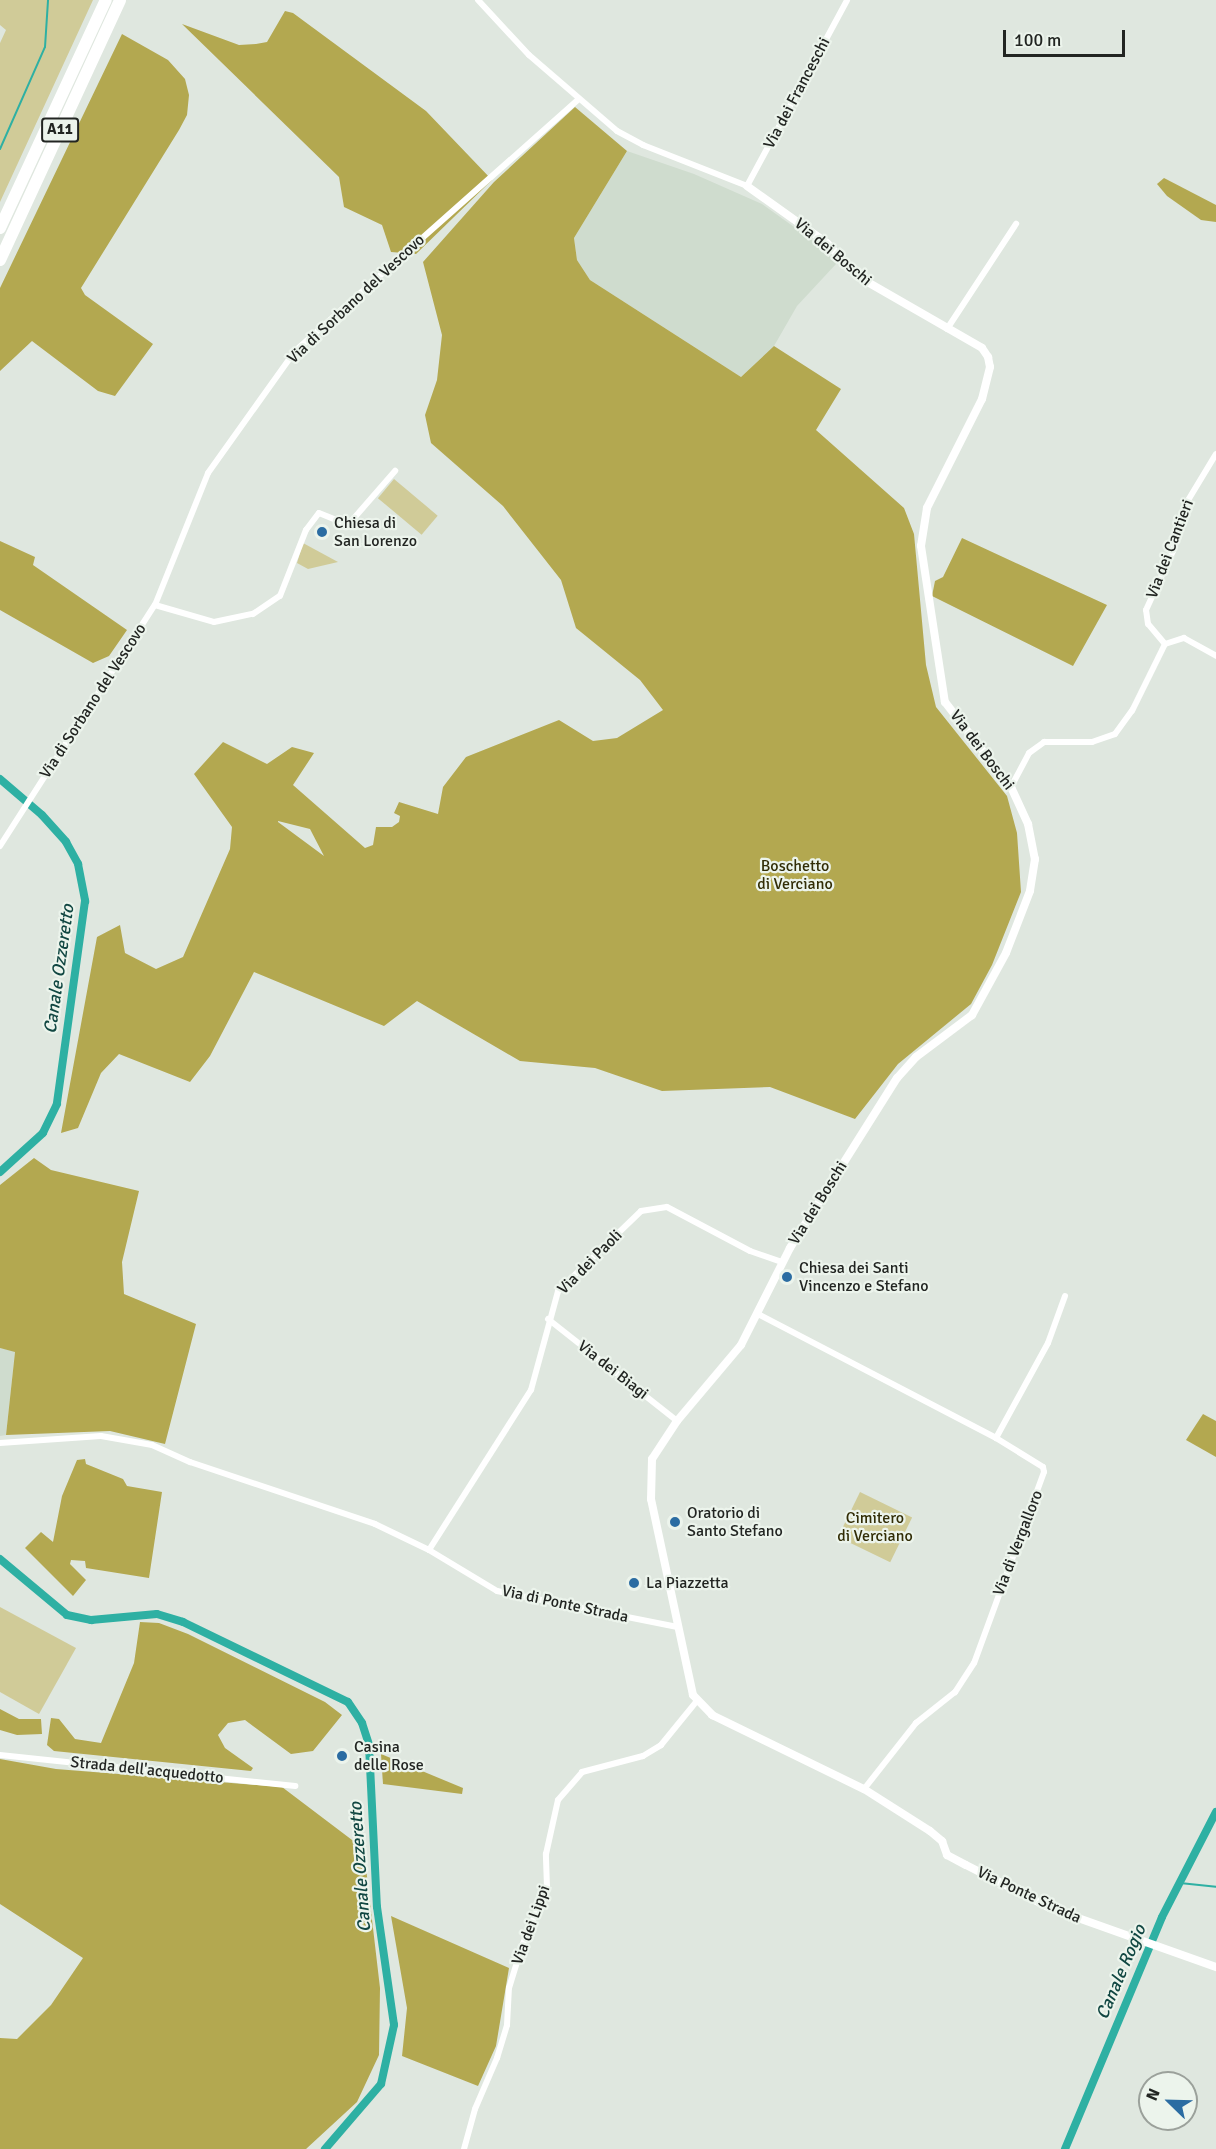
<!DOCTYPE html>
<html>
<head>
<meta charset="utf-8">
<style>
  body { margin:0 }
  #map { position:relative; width:1216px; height:2149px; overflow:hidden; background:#dfe7df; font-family:Signika,sans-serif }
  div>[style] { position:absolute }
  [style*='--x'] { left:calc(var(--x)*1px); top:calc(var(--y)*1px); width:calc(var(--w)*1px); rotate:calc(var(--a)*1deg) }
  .built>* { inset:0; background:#cfdcce }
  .green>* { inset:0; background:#d0cb98; transform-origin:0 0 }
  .forest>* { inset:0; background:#b3a850 }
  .stream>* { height:2px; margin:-1px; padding:0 1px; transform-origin:1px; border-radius:1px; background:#2eb0a3 }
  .canal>* { height:8px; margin:-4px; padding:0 4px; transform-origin:4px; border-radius:4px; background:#2eb0a3 }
  .minor>* { height:6px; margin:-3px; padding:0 3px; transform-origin:3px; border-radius:3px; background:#fff }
  .tertiary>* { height:8px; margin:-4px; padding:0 4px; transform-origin:4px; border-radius:4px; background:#fff }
  .motorway>* { height:12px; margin:-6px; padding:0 6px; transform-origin:6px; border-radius:6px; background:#fff }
  .dots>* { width:16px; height:16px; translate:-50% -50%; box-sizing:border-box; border:3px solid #ecf4ec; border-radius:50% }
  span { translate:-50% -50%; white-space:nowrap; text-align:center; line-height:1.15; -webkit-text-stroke:4.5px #ecf4ec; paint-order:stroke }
  .shield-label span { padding:2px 4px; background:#ecf4ec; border:2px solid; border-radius:4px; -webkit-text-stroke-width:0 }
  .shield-label { font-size:15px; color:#222522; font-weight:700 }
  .street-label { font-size:16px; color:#222522 }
  .poi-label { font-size:16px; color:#222522 }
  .left { translate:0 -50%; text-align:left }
  .park-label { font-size:16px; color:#322d06 }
  .water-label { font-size:18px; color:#114742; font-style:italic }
  .north { position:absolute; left:1138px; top:2071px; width:60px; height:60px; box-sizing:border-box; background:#ecf4ec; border:2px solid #9ba19b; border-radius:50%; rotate:293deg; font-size:16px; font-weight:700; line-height:24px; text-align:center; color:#222522 }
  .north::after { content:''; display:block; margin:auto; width:21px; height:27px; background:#2b6ca2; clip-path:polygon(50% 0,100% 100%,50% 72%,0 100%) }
  .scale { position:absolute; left:1003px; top:30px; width:122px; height:27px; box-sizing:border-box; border:3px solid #222522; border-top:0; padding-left:8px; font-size:18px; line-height:21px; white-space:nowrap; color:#222522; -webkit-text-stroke:4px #ecf4ec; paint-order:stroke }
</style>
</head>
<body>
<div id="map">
  <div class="built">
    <div style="clip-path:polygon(627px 151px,694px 174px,762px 204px,822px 247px,836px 264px,797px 306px,774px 346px,741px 377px,590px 280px,577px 260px,574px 238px)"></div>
    <div style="clip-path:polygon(0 1348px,15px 1351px,6px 1435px,0 1436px)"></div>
  </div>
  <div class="green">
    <div style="clip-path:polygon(0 0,93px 0,0 202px,0 43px,6px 30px,0 25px)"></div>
    <div style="left:394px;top:479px;width:57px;height:25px;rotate:40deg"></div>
    <div style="clip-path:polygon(303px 543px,338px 562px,308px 569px,297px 563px)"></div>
    <div style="left:860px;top:1492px;width:58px;height:50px;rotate:26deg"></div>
    <div style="clip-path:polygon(0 1607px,76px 1648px,39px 1714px,0 1692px)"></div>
  </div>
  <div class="forest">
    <div style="clip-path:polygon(285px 11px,293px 13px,426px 111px,492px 180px,416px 254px,391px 252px,382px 225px,344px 207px,339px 177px,182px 24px,239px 45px,256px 44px,267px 42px)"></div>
    <div style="clip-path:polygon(122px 34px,168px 60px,185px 79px,189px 95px,187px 115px,179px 130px,81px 288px,85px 295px,153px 344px,115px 396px,98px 391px,32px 341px,0 371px,0 288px)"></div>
    <div style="clip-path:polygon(evenodd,575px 107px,627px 151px,574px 238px,577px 260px,590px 280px,741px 377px,774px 346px,841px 389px,816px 430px,904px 508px,914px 534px,926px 665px,936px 707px,1007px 796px,1017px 833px,1021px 892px,992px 965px,971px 1004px,898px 1064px,855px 1119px,770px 1087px,662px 1091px,595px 1068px,520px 1061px,417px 1001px,384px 1026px,254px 972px,210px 1056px,190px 1082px,119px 1054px,101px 1073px,78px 1128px,61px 1133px,97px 937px,120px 925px,125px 953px,156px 969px,183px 957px,230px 849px,232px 827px,194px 774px,223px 742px,267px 764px,292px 747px,314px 753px,293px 785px,365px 848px,373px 845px,376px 827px,392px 827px,399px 822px,400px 816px,394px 813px,399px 802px,438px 814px,443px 787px,466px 757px,559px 720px,593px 741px,617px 738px,663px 710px,640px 680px,576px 628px,561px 580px,503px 506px,431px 443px,425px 415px,437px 380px,442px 335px,423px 262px,494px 182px,575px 107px,278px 821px,310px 829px,324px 856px,278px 822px,278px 821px)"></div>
    <div style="clip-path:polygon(1164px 178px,1216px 205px,1216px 222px,1201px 220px,1167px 196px,1157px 184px)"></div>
    <div style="clip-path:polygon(962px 538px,1107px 605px,1073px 666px,932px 596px,935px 581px,943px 577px)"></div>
    <div style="clip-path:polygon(0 541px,35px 557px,33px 565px,127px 630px,109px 656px,93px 663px,0 610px)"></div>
    <div style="clip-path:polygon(34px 1158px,51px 1170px,139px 1191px,122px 1262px,124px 1294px,196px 1324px,165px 1444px,110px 1431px,6px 1435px,15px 1352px,0 1348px,0 1185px)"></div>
    <div style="clip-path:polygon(1203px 1414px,1216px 1421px,1216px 1457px,1186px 1440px)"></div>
    <div style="clip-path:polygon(85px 1459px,86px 1464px,123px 1479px,127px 1486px,162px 1492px,149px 1578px,86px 1568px,85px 1561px,71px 1560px,70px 1564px,86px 1580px,73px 1596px,25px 1548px,41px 1532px,53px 1542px,62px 1496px,77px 1460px)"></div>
    <div style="clip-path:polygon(140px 1622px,159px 1623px,188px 1634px,325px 1702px,342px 1715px,313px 1751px,291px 1754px,245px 1720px,228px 1723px,218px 1735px,225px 1748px,253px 1768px,251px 1771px,54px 1751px,47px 1745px,51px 1718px,59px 1719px,75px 1739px,101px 1743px,134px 1663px)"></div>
    <div style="clip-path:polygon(0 1709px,19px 1719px,41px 1719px,42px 1734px,17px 1735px,0 1730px)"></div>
    <div style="clip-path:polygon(381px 1754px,463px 1788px,462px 1794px,383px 1784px)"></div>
    <div style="clip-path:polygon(0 1759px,56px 1769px,282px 1787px,356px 1843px,366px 1868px,380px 1988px,379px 2055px,357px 2102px,306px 2149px,0 2149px,0 2038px,17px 2039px,51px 2005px,83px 1958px,0 1904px)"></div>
    <div style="clip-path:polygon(391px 1916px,509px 1968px,496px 2046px,478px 2086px,402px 2056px,407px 2008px)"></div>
  </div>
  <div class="stream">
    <div style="--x:0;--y:149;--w:111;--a:-66.2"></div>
    <div style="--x:45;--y:47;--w:47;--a:-86.3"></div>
    <div style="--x:1180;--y:1883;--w:36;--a:6"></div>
  </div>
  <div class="canal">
    <div style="--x:0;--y:779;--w:55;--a:40.6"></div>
    <div style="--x:42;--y:815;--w:36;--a:48"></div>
    <div style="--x:66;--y:842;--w:25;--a:61"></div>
    <div style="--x:78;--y:864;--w:38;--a:79"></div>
    <div style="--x:85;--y:901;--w:205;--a:97.9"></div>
    <div style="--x:57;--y:1104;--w:32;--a:116"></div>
    <div style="--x:43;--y:1133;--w:58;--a:137.8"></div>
    <div style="--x:0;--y:1559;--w:87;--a:39.9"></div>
    <div style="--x:67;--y:1615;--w:25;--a:12"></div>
    <div style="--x:91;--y:1620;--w:66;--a:-5.2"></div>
    <div style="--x:157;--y:1614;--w:27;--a:17"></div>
    <div style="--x:183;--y:1622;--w:183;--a:25.9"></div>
    <div style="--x:348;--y:1702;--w:25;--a:56"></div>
    <div style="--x:362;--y:1723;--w:23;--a:72"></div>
    <div style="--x:369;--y:1745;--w:162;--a:87.2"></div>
    <div style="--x:377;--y:1907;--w:119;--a:81.8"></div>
    <div style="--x:394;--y:2025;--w:60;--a:102.4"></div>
    <div style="--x:381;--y:2084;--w:86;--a:130.7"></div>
    <div style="--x:1065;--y:2149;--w:251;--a:-67.3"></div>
    <div style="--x:1162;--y:1917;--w:118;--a:-62.8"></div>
  </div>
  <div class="minor">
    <div style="--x:478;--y:0;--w:75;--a:47.2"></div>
    <div style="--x:529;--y:55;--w:116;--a:40.8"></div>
    <div style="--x:617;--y:131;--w:30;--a:28"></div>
    <div style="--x:643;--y:145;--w:112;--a:21.5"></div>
    <div style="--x:747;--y:186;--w:211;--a:-61.7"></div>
    <div style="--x:947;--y:329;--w:126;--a:-56.7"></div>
    <div style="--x:155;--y:605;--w:61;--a:16.1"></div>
    <div style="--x:214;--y:622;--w:40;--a:-12"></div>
    <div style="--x:253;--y:614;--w:32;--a:-34"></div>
    <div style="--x:280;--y:596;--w:71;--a:-68.5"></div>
    <div style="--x:306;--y:530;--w:21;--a:-53"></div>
    <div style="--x:319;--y:513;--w:31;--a:22"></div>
    <div style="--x:348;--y:525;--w:72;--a:-49"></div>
    <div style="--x:1165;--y:644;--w:26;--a:-130"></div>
    <div style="--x:1148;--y:624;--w:14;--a:-98"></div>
    <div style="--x:1146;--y:610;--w:65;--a:-65.4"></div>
    <div style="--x:1173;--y:551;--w:51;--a:-74.1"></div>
    <div style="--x:1187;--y:502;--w:56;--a:-58.9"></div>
    <div style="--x:1011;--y:787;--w:38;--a:-62"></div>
    <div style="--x:1029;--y:753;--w:19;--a:-36"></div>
    <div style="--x:1044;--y:742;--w:48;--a:0"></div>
    <div style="--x:1092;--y:742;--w:24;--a:-19"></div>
    <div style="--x:1115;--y:734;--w:29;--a:-54"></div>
    <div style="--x:1132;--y:711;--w:75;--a:-63.8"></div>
    <div style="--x:1165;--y:644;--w:20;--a:-18"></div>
    <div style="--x:1184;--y:638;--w:37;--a:29"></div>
    <div style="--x:0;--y:846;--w:287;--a:-57.3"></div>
    <div style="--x:155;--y:605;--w:142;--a:-68.1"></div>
    <div style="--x:208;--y:473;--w:150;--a:-54.5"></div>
    <div style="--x:295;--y:351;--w:378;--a:-41.6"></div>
    <div style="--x:758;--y:1314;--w:268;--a:27.5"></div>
    <div style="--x:996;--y:1438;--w:55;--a:31.7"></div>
    <div style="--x:1043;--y:1467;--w:5;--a:79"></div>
    <div style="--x:1044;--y:1472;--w:203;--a:110.1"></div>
    <div style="--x:974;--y:1663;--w:35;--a:123"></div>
    <div style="--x:955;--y:1692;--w:50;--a:141.5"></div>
    <div style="--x:916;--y:1723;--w:84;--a:128.2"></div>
    <div style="--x:548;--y:1319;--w:164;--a:38.3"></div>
    <div style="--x:996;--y:1438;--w:108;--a:-61.3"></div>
    <div style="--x:1048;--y:1343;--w:50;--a:-70.1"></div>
    <div style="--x:0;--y:1443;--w:101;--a:-4"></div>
    <div style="--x:101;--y:1436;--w:52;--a:10"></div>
    <div style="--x:152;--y:1445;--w:42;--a:24.1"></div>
    <div style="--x:190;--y:1462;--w:195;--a:18.5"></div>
    <div style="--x:375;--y:1524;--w:60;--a:25.7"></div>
    <div style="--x:429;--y:1550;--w:79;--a:31.1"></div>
    <div style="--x:497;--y:1591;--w:184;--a:11.3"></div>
    <div style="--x:429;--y:1550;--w:190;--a:-57.5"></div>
    <div style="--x:531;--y:1390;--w:103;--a:-74.7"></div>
    <div style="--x:558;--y:1291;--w:115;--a:-43.9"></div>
    <div style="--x:641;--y:1211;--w:26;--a:-9"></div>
    <div style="--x:667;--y:1207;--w:94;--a:27.9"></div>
    <div style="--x:750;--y:1251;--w:34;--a:19"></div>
    <div style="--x:0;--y:1755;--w:297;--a:6"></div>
    <div style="--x:464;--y:2149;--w:41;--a:-74.6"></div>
    <div style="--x:475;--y:2109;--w:56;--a:-66.7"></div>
    <div style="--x:497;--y:2058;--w:34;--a:-73"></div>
    <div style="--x:507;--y:2025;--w:37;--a:-87"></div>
    <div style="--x:509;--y:1988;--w:44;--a:-72.8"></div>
    <div style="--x:522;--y:1946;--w:64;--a:-67"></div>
    <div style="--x:547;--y:1887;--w:33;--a:-92"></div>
    <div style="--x:546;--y:1854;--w:55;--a:-77.5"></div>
    <div style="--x:558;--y:1800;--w:37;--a:-49"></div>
    <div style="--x:582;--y:1772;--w:63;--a:-14.7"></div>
    <div style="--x:643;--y:1756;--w:21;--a:-31"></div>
    <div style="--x:661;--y:1745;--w:55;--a:-50.9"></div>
  </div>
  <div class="tertiary">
    <div style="--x:747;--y:186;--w:98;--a:35.5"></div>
    <div style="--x:827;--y:243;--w:45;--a:47.7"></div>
    <div style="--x:857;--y:276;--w:144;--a:29.9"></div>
    <div style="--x:982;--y:348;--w:11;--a:56"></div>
    <div style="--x:988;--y:357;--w:10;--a:79"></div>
    <div style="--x:990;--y:367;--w:33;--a:104"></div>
    <div style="--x:982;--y:399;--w:122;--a:116.8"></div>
    <div style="--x:927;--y:508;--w:38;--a:99"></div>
    <div style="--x:921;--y:546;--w:158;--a:81.3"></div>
    <div style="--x:945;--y:702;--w:108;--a:52.2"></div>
    <div style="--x:1011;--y:787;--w:41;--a:65.3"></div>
    <div style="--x:1028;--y:824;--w:36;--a:79"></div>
    <div style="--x:1035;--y:859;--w:32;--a:99"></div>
    <div style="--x:1030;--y:891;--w:66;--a:111.2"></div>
    <div style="--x:1006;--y:953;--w:71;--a:118.7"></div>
    <div style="--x:972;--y:1015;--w:70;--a:143.1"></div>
    <div style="--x:916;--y:1057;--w:28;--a:132"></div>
    <div style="--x:897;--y:1078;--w:201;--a:122.2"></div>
    <div style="--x:790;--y:1248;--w:109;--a:116.8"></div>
    <div style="--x:741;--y:1345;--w:99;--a:130.1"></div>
    <div style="--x:677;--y:1421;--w:45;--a:123.3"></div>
    <div style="--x:652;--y:1459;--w:40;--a:91.4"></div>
    <div style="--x:651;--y:1499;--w:200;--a:77.9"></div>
    <div style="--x:693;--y:1695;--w:28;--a:46"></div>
    <div style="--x:712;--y:1715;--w:169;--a:26"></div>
    <div style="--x:864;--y:1789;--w:78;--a:32.5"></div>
    <div style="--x:930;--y:1831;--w:16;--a:40"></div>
    <div style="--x:942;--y:1841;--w:15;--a:70"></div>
    <div style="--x:947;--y:1855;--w:21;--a:28"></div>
    <div style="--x:966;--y:1865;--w:94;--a:27.1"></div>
    <div style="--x:1050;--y:1908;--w:176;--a:19.6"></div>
  </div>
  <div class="motorway">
    <div style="--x:0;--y:228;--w:251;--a:-65.1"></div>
    <div style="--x:0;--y:260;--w:286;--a:-65.2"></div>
  </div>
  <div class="dots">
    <div style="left:322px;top:532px;background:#2b6ca2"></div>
    <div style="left:787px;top:1277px;background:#2b6ca2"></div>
    <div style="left:675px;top:1522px;background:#2b6ca2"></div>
    <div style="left:634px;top:1583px;background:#2b6ca2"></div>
    <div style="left:342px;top:1756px;background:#2b6ca2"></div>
  </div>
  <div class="shield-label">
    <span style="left:60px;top:130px">A11</span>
  </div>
  <div class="street-label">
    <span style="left:797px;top:93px;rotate:-62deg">Via dei Franceschi</span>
    <span style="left:833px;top:252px;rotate:40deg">Via dei Boschi</span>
    <span style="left:356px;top:299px;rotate:-43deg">Via di Sorbano del Vescovo</span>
    <span style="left:1170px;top:549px;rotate:-69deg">Via dei Cantieri</span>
    <span style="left:93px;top:701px;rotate:-57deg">Via di Sorbano del Vescovo</span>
    <span style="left:982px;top:750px;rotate:53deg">Via dei Boschi</span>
    <span style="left:818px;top:1203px;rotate:-58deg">Via dei Boschi</span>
    <span style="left:590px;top:1262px;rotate:-45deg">Via dei Paoli</span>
    <span style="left:613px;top:1370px;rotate:38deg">Via dei Biagi</span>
    <span style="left:1018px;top:1543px;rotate:-69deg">Via di Vergalloro</span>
    <span style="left:565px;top:1604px;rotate:12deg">Via di Ponte Strada</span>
    <span style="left:147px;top:1770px;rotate:6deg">Strada dell'acquedotto</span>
    <span style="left:1029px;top:1895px;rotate:25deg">Via Ponte Strada</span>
    <span style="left:531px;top:1925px;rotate:-70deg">Via dei Lippi</span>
  </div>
  <div class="poi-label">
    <span class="left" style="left:334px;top:532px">Chiesa di<br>San Lorenzo</span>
    <span class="left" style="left:799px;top:1277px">Chiesa dei Santi<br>Vincenzo e Stefano</span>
    <span class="left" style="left:687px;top:1522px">Oratorio di<br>Santo Stefano</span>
    <span class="left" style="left:646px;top:1583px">La Piazzetta</span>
    <span class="left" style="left:354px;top:1756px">Casina<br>delle Rose</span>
  </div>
  <div class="park-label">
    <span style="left:795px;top:875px">Boschetto<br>di Verciano</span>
    <span style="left:875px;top:1527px">Cimitero<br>di Verciano</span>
  </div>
  <div class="water-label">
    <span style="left:59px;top:969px;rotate:-82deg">Canale Ozzeretto</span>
    <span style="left:360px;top:1867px;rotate:-94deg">Canale Ozzeretto</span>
    <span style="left:1121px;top:1972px;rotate:-67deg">Canale Rogio</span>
  </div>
  <div class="north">N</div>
  <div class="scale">100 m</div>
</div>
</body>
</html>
